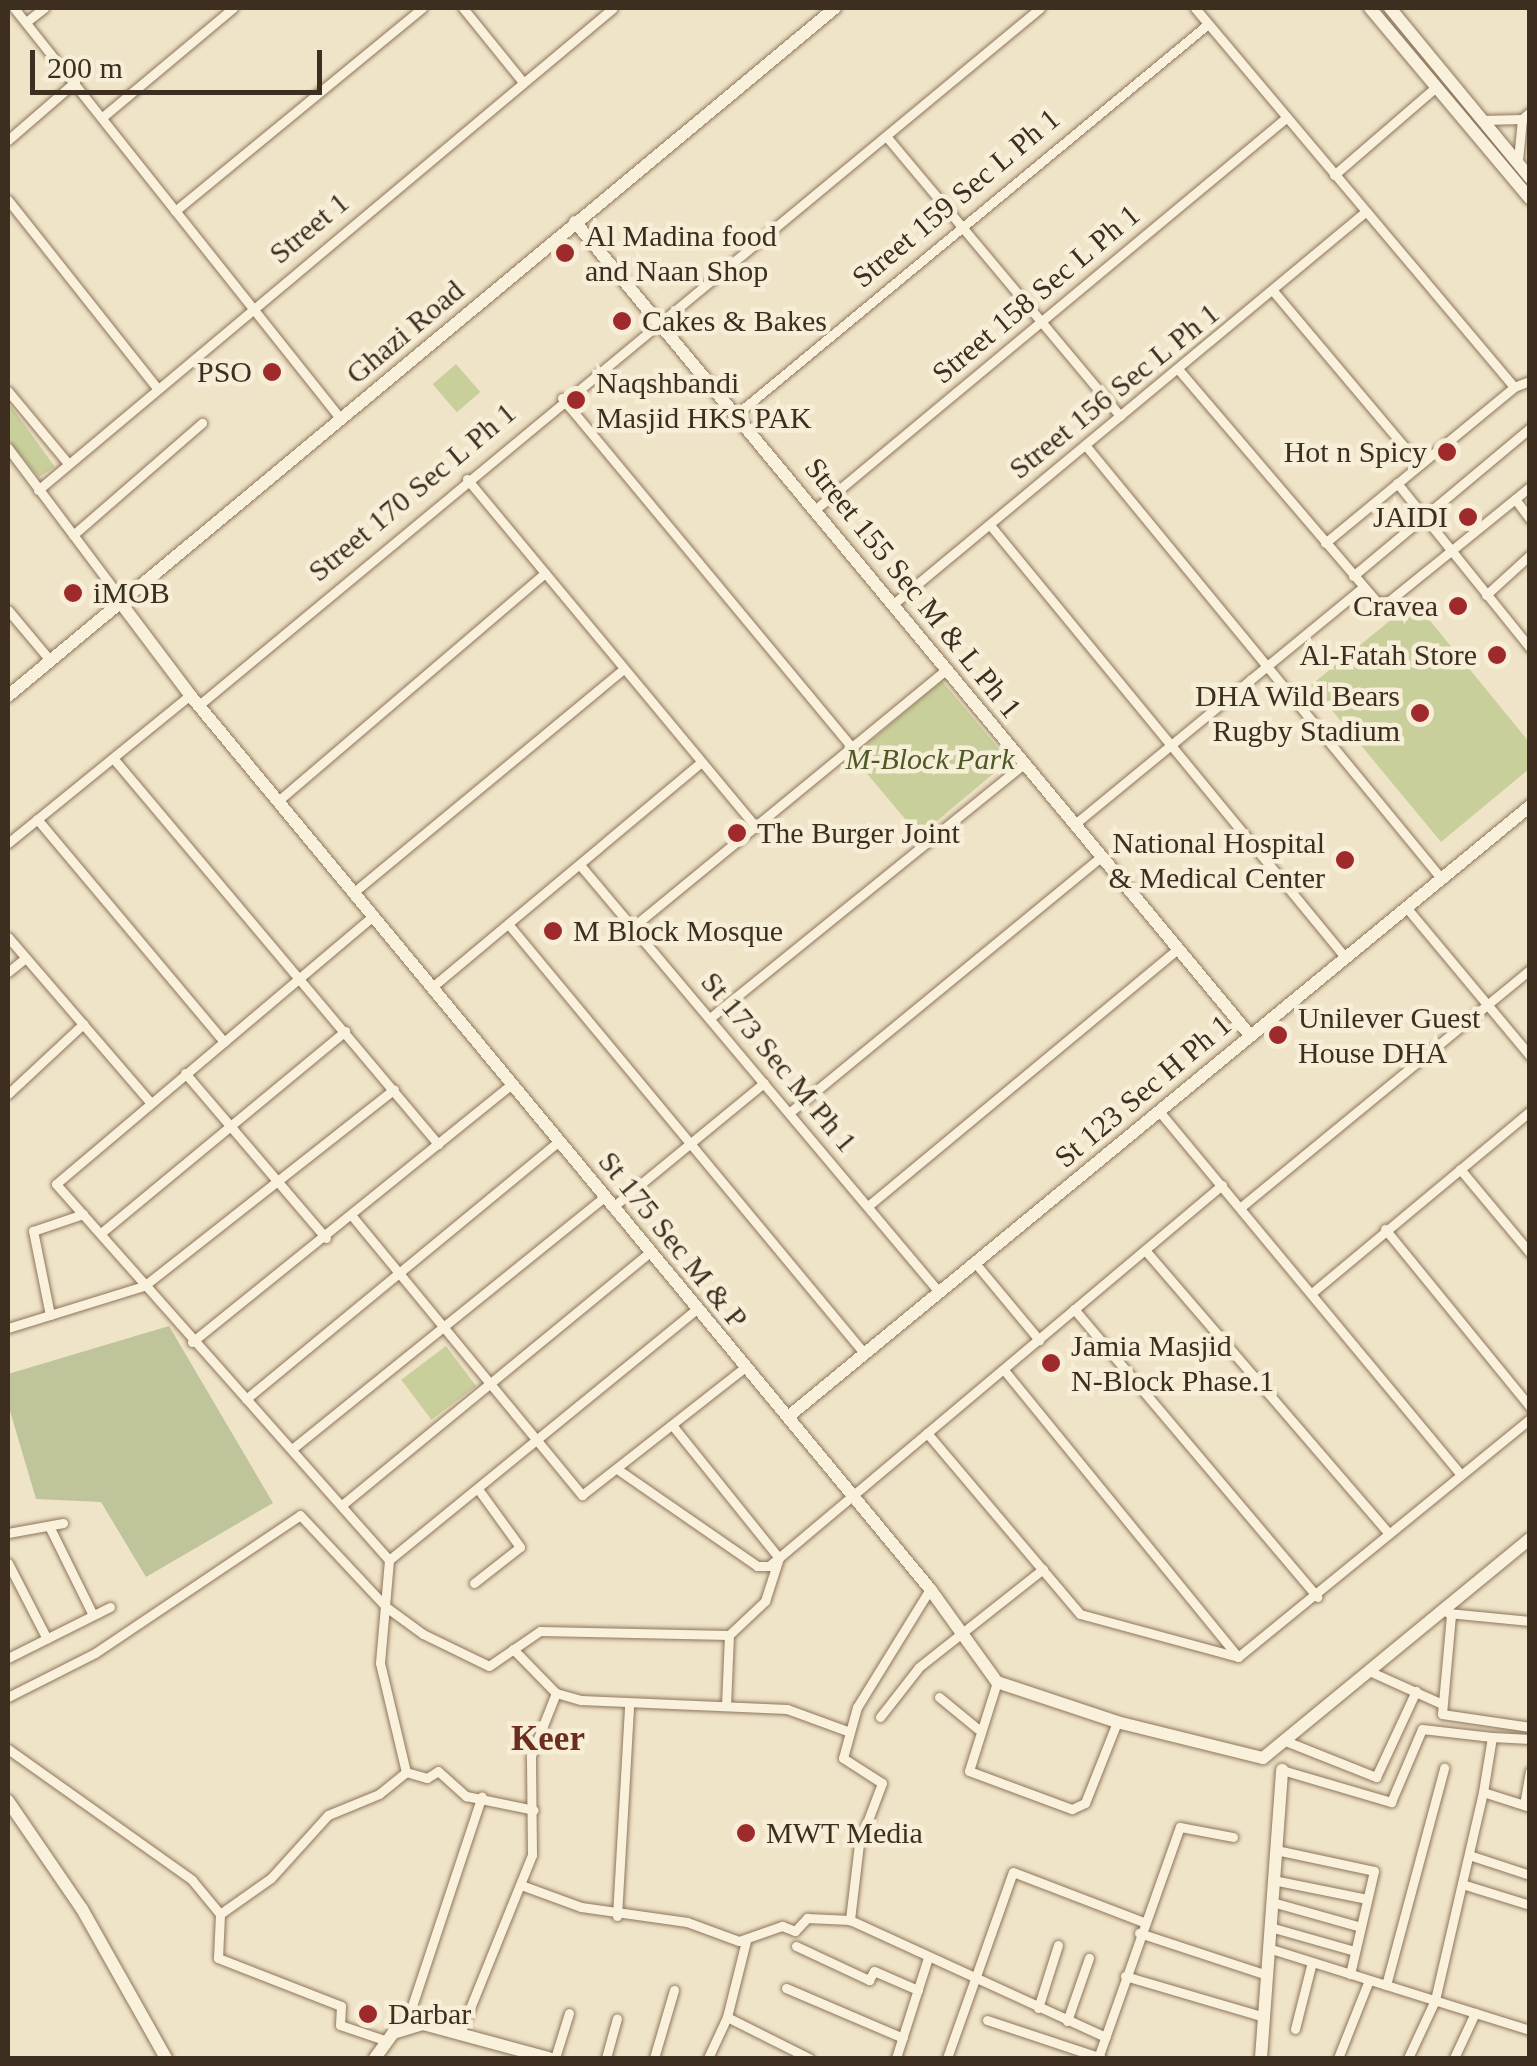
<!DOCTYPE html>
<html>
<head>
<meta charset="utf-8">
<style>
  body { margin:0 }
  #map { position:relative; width:1537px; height:2066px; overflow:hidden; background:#f0e4c8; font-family:"Times New Roman",serif }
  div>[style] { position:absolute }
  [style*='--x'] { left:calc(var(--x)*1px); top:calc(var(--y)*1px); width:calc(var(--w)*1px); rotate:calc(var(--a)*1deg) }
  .green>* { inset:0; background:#c9cf9b; transform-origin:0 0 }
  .cemetery>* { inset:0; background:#bfc49a }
  .roads { filter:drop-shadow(0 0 2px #8d765c) drop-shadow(0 0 2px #8d765c) }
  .street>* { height:9px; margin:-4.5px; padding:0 4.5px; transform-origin:4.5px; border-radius:4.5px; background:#faf1dc }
  .secondary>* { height:12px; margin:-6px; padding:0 6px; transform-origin:6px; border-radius:6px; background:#faf1dc }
  .dots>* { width:28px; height:28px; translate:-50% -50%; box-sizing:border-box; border:5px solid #f7eed8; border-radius:50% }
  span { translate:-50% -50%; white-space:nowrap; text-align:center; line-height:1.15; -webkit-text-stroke:9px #f7eed8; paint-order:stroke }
  .street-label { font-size:30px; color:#3d2e20 }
  .poi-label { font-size:30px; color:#3d2e20 }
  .left { translate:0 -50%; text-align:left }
  .right { translate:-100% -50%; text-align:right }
  .park-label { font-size:30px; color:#4d5a26; font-style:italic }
  .quarter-label { font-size:35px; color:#6b2e1e; font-weight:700 }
  .frame { position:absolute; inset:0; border:10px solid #3d2e20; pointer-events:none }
  .scale { position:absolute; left:30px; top:50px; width:292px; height:45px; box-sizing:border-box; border:5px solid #3d2e20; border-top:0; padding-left:12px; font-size:30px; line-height:35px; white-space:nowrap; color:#3d2e20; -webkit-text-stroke:8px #f7eed8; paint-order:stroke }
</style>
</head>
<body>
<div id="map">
  <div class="green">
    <div style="left:456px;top:364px;width:37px;height:31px;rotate:49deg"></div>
    <div style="clip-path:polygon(8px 402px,55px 467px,39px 477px,8px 440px)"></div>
    <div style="clip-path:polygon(1414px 601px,1529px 742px,1529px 769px,1441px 842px,1311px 685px)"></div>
    <div style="left:942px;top:681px;width:104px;height:117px;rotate:50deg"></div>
    <div style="left:446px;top:1346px;width:50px;height:56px;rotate:53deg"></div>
  </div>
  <div class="cemetery">
    <div style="clip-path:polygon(169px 1326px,273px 1503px,146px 1577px,101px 1502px,36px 1499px,8px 1404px,8px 1374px)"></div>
  </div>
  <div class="roads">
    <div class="street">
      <div style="--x:14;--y:8;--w:524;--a:51.51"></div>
      <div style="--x:463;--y:8;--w:95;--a:51"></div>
      <div style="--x:1195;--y:8;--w:495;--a:49.9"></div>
      <div style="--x:26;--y:22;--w:23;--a:-38"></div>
      <div style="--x:105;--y:115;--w:167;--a:-39.9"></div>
      <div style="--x:1482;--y:120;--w:40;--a:-1.4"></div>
      <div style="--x:1522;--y:119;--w:11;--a:-41"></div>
      <div style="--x:886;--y:136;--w:365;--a:50.1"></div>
      <div style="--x:8;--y:140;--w:89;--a:-40.9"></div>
      <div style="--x:1518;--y:160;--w:41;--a:-84.4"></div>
      <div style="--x:1334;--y:175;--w:135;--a:-40.8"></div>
      <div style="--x:8;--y:200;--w:240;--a:51.6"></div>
      <div style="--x:175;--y:211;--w:320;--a:-39.4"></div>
      <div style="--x:1274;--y:292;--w:225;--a:49.9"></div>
      <div style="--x:1178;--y:369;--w:306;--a:49.5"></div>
      <div style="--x:1377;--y:602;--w:12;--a:-5"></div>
      <div style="--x:1389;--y:601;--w:181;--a:-39"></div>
      <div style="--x:8;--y:391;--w:92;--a:50.3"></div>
      <div style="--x:562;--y:398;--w:452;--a:50.3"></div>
      <div style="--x:738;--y:413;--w:610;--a:-39.61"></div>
      <div style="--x:1086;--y:446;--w:558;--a:50.6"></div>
      <div style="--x:8;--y:448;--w:190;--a:53.1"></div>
      <div style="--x:467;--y:479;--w:447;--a:50.3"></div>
      <div style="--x:1397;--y:483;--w:212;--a:51.1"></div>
      <div style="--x:38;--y:490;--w:750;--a:-39.97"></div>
      <div style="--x:1515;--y:499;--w:25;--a:53"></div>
      <div style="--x:817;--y:508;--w:611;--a:-39.76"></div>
      <div style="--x:990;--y:525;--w:559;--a:50.59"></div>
      <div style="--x:73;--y:535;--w:171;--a:-41"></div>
      <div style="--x:1325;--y:543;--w:245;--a:-39.5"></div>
      <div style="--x:1514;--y:387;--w:17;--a:-21"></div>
      <div style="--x:1353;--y:576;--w:231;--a:-39.9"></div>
      <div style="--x:1486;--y:595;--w:59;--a:-42.3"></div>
      <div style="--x:892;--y:605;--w:615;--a:-39.72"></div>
      <div style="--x:8;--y:610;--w:65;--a:50"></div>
      <div style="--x:199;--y:705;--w:1092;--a:-39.65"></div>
      <div style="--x:113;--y:758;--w:505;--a:49.9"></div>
      <div style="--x:278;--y:801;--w:351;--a:-40.5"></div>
      <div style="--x:37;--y:819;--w:291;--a:50"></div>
      <div style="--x:1076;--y:823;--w:372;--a:-39.4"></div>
      <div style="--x:8;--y:843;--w:235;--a:-39.1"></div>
      <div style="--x:580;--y:865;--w:558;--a:49.94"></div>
      <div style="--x:354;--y:892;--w:350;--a:-39.6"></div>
      <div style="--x:1406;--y:907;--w:194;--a:50.2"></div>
      <div style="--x:373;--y:916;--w:415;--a:139.8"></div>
      <div style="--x:56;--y:1184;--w:502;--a:48.47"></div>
      <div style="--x:509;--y:925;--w:556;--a:50.33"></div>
      <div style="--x:634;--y:926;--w:404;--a:-39.4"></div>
      <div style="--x:8;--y:937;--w:218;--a:49.3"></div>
      <div style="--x:8;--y:972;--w:22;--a:-39"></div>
      <div style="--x:431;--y:988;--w:352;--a:-39.9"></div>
      <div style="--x:710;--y:1018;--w:404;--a:-39"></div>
      <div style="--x:185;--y:1073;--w:217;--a:49.5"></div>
      <div style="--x:8;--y:1094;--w:103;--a:-43"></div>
      <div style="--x:1159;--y:1111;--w:471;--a:50.3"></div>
      <div style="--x:789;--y:1113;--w:405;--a:-39.4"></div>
      <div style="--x:1460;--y:1169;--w:109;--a:50.2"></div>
      <div style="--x:614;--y:1206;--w:194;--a:-39.4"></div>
      <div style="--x:868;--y:1206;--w:404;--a:-39.7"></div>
      <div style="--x:1241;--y:1207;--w:374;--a:-39.4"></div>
      <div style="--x:352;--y:1216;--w:362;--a:50.5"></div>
      <div style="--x:582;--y:1495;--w:207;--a:-38.1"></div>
      <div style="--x:1385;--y:1229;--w:230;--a:50.8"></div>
      <div style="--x:101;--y:1233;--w:317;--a:-39.6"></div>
      <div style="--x:1145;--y:1250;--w:374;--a:49.3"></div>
      <div style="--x:976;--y:1264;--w:99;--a:50.3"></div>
      <div style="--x:1313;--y:1292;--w:283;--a:-39.8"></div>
      <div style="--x:1074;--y:1309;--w:377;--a:49.8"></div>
      <div style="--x:50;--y:1315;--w:86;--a:-101.4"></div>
      <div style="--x:33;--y:1231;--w:53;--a:-18.8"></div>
      <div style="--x:8;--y:1328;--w:142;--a:-17.2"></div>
      <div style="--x:144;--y:1286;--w:318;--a:-38.2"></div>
      <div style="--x:192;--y:1342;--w:410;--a:-38.9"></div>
      <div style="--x:1004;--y:1370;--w:370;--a:50.8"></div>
      <div style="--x:246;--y:1399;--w:406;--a:-39.5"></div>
      <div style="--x:927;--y:1433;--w:237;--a:49.8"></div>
      <div style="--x:1080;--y:1614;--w:164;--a:15.2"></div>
      <div style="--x:292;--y:1449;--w:402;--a:-38.9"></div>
      <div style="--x:620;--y:1471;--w:167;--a:34.7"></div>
      <div style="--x:757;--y:1566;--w:12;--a:0"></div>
      <div style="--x:769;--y:1566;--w:592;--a:-40.07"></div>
      <div style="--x:342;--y:1505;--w:399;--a:-39.4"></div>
      <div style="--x:50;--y:1528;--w:97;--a:63.7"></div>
      <div style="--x:8;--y:1533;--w:56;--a:-10.3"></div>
      <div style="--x:389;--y:1560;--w:399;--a:-39.2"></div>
      <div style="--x:389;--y:1560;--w:103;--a:95"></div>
      <div style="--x:380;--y:1663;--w:112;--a:76.6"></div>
      <div style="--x:8;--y:1563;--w:85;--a:62.8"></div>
      <div style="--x:474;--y:1583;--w:58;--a:-38"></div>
      <div style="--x:520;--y:1547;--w:72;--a:-125.9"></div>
      <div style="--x:930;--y:1589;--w:139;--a:121.7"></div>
      <div style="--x:857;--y:1707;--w:53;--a:105.4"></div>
      <div style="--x:843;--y:1758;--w:46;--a:32.7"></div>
      <div style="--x:882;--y:1783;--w:65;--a:110.7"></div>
      <div style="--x:859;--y:1844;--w:77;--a:96.8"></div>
      <div style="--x:850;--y:1920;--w:281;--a:24.6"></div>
      <div style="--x:1448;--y:1613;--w:82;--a:5.6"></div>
      <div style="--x:1451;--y:1615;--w:99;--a:95.2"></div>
      <div style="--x:1442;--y:1714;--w:89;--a:8.4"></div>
      <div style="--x:513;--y:1649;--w:62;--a:45.7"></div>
      <div style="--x:556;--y:1693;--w:26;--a:16"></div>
      <div style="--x:581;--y:1700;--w:206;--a:2.5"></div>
      <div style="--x:787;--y:1709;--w:67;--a:20.1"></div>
      <div style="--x:1238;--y:1657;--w:377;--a:-39.2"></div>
      <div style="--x:8;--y:1658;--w:114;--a:-26.6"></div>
      <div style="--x:1369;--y:1671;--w:80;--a:24.3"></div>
      <div style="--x:997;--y:1682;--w:93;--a:107.5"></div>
      <div style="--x:969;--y:1771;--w:110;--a:20.3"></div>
      <div style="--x:1072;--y:1809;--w:14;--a:-25"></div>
      <div style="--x:1085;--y:1803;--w:87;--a:-68.4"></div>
      <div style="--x:8;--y:1697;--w:97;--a:-26.8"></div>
      <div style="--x:95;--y:1653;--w:247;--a:-33.9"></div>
      <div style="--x:300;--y:1515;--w:126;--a:46.9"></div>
      <div style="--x:386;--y:1607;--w:46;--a:36.1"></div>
      <div style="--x:423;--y:1634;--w:73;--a:25.9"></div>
      <div style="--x:489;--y:1666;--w:62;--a:-34.5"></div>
      <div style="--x:540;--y:1631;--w:189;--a:1.2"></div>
      <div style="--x:729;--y:1635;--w:50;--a:-43.4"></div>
      <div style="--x:765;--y:1601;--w:45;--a:-72"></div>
      <div style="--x:779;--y:1558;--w:171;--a:-128.8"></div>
      <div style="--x:939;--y:1697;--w:50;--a:39.4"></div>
      <div style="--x:726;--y:1706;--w:71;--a:-87.6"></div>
      <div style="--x:880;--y:1717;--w:63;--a:-52"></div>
      <div style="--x:919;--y:1667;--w:158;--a:-38.3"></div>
      <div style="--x:1530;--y:1739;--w:38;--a:-177"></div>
      <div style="--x:1492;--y:1737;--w:56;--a:99.3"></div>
      <div style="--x:1483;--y:1792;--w:49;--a:17.7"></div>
      <div style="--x:1288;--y:1742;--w:95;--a:21.7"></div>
      <div style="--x:1376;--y:1777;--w:95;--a:-65.1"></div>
      <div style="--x:8;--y:1749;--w:226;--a:35.4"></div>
      <div style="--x:192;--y:1880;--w:44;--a:50.5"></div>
      <div style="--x:220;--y:1914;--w:44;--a:92.6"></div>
      <div style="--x:218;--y:1958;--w:132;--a:21.3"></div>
      <div style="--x:341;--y:2006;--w:19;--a:93"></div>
      <div style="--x:340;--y:2025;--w:46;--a:18.8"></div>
      <div style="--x:1282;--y:1770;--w:114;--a:16.4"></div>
      <div style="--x:1391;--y:1802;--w:79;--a:-67"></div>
      <div style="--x:1422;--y:1729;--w:70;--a:6.5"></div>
      <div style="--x:406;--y:1772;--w:22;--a:16"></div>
      <div style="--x:427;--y:1778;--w:13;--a:-32"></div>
      <div style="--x:438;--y:1771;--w:38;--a:42"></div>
      <div style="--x:466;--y:1796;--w:69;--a:11.6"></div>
      <div style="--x:1524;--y:1805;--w:34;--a:-80"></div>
      <div style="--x:1276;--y:1850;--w:100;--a:12.1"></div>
      <div style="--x:1374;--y:1871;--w:106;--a:103.1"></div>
      <div style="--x:1469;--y:1855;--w:64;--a:18.2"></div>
      <div style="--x:1273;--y:1880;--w:96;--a:11.4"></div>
      <div style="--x:1462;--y:1884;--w:71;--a:17.2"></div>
      <div style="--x:521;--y:1885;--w:64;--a:20.1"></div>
      <div style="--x:581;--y:1907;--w:107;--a:8.1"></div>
      <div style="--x:687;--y:1922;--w:55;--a:20.1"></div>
      <div style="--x:739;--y:1941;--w:46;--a:-19.2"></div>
      <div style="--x:782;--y:1926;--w:14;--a:21"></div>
      <div style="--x:795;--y:1931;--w:18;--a:-47"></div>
      <div style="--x:807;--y:1918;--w:43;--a:2.7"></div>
      <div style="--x:1272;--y:1902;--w:92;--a:15.7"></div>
      <div style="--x:220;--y:1914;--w:62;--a:-35.2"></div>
      <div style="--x:271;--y:1878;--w:85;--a:-47.9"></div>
      <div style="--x:328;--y:1815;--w:55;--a:-22.4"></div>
      <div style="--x:379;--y:1794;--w:35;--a:-39"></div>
      <div style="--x:617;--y:1916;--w:211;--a:-86.7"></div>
      <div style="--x:1270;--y:1927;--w:88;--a:15.8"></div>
      <div style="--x:1139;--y:1933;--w:135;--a:18.2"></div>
      <div style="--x:796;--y:1946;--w:81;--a:25"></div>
      <div style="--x:869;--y:1980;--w:10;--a:-61"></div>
      <div style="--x:874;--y:1971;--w:48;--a:23.4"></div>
      <div style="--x:1268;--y:1948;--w:275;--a:17.4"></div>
      <div style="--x:1125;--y:1976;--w:145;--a:16.4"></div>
      <div style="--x:1386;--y:1985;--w:225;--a:-75"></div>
      <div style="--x:786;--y:1988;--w:127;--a:23.1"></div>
      <div style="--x:1038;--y:2008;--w:66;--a:-72.4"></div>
      <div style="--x:727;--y:2017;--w:92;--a:26.6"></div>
      <div style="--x:987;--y:2020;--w:120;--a:18.4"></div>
      <div style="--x:1067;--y:2021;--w:67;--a:-70.8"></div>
      <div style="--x:405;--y:2027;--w:243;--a:-71.6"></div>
      <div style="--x:1295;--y:2029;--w:69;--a:-75.8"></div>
      <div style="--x:460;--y:2033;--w:192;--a:-68"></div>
      <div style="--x:532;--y:1855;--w:99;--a:-90.6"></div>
      <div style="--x:531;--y:1756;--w:68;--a:-68.4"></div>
      <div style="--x:555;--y:2058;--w:47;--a:-72.7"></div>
      <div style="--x:606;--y:2058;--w:41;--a:-74.6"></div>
      <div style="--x:654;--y:2058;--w:71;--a:-73.6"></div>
      <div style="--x:708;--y:2058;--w:45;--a:-65.1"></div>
      <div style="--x:727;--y:2017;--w:78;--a:-76"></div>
      <div style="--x:896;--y:2058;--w:105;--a:-72.3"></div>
      <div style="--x:947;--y:2058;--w:197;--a:-70.5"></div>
      <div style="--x:1013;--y:1872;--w:139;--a:21"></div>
      <div style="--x:1098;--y:2058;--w:245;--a:-70.5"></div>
      <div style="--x:1180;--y:1827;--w:54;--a:10.7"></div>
      <div style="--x:1338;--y:2058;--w:84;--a:-68.3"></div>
      <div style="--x:1408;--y:2058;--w:64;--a:-65"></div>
      <div style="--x:1435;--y:2000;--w:213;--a:-77"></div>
      <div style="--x:1454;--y:2058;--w:50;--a:-65"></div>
    </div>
    <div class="secondary">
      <div style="--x:1370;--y:8;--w:249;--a:50"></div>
      <div style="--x:1390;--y:8;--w:220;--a:50.5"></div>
      <div style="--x:575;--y:222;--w:1055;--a:50.31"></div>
      <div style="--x:120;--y:602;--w:116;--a:53"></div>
      <div style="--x:190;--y:695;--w:1161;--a:50.38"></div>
      <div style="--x:930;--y:1589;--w:115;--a:54.2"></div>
      <div style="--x:997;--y:1682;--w:126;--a:18.4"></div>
      <div style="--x:1117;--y:1722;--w:150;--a:13.9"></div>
      <div style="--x:1263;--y:1758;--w:345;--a:-39.4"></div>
      <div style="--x:8;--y:696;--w:1076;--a:-39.76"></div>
      <div style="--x:789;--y:1416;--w:960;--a:-39.46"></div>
      <div style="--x:8;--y:1801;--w:131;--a:55.6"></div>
      <div style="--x:82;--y:1909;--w:171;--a:60.6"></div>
      <div style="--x:375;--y:2058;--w:31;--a:-54"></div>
      <div style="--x:393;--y:2033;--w:31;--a:-17"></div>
      <div style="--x:423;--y:2024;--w:130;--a:15.2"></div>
      <div style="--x:1261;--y:2058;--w:289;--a:-85.8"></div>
    </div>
  </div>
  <div class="dots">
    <div style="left:565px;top:253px;background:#9e2a2b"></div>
    <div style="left:622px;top:321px;background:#9e2a2b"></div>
    <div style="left:272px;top:372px;background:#9e2a2b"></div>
    <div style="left:576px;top:400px;background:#9e2a2b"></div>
    <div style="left:1447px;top:452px;background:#9e2a2b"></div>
    <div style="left:1468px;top:517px;background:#9e2a2b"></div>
    <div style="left:73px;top:593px;background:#9e2a2b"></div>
    <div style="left:1458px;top:606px;background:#9e2a2b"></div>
    <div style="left:1497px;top:655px;background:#9e2a2b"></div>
    <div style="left:1420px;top:713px;background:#9e2a2b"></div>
    <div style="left:737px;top:833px;background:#9e2a2b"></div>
    <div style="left:1345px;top:860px;background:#9e2a2b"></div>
    <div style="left:553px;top:931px;background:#9e2a2b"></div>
    <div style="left:1278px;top:1035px;background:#9e2a2b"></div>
    <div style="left:1051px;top:1363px;background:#9e2a2b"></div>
    <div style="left:746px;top:1833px;background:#9e2a2b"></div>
    <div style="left:368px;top:2014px;background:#9e2a2b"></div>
  </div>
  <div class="street-label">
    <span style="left:956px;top:198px;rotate:-40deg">Street 159 Sec L Ph 1</span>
    <span style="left:309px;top:228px;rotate:-40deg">Street 1</span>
    <span style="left:1036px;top:294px;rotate:-40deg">Street 158 Sec L Ph 1</span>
    <span style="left:405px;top:332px;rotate:-40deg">Ghazi Road</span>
    <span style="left:1114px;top:391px;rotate:-39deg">Street 156 Sec L Ph 1</span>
    <span style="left:412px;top:492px;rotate:-40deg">Street 170 Sec L Ph 1</span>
    <span style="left:913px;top:588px;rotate:51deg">Street 155 Sec M &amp; L Ph 1</span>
    <span style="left:779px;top:1062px;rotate:50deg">St 173 Sec M Ph 1</span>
    <span style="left:1143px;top:1091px;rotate:-40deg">St 123 Sec H Ph 1</span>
    <span style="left:673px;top:1240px;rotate:51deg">St 175 Sec M &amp; P</span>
  </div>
  <div class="poi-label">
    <span class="left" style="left:585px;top:253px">Al Madina food<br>and Naan Shop</span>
    <span class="left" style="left:642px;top:321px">Cakes &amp; Bakes</span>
    <span class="right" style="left:252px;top:372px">PSO</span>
    <span class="left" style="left:596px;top:400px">Naqshbandi<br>Masjid HKS PAK</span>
    <span class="right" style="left:1427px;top:452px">Hot n Spicy</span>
    <span class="right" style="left:1448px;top:517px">JAIDI</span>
    <span class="left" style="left:93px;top:593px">iMOB</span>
    <span class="right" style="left:1438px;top:606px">Cravea</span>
    <span class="right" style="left:1477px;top:655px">Al-Fatah Store</span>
    <span class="right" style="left:1400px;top:713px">DHA Wild Bears<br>Rugby Stadium</span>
    <span class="left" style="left:757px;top:833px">The Burger Joint</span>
    <span class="right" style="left:1325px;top:860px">National Hospital<br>&amp; Medical Center</span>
    <span class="left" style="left:573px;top:931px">M Block Mosque</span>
    <span class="left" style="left:1298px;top:1035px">Unilever Guest<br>House DHA</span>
    <span class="left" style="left:1071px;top:1363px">Jamia Masjid<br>N-Block Phase.1</span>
    <span class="left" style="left:766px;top:1833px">MWT Media</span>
    <span class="left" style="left:388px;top:2014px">Darbar</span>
  </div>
  <div class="park-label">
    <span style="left:930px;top:759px">M-Block Park</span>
  </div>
  <div class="quarter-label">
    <span style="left:548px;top:1739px">Keer</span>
  </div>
  <div class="frame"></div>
  <div class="scale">200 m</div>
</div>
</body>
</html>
